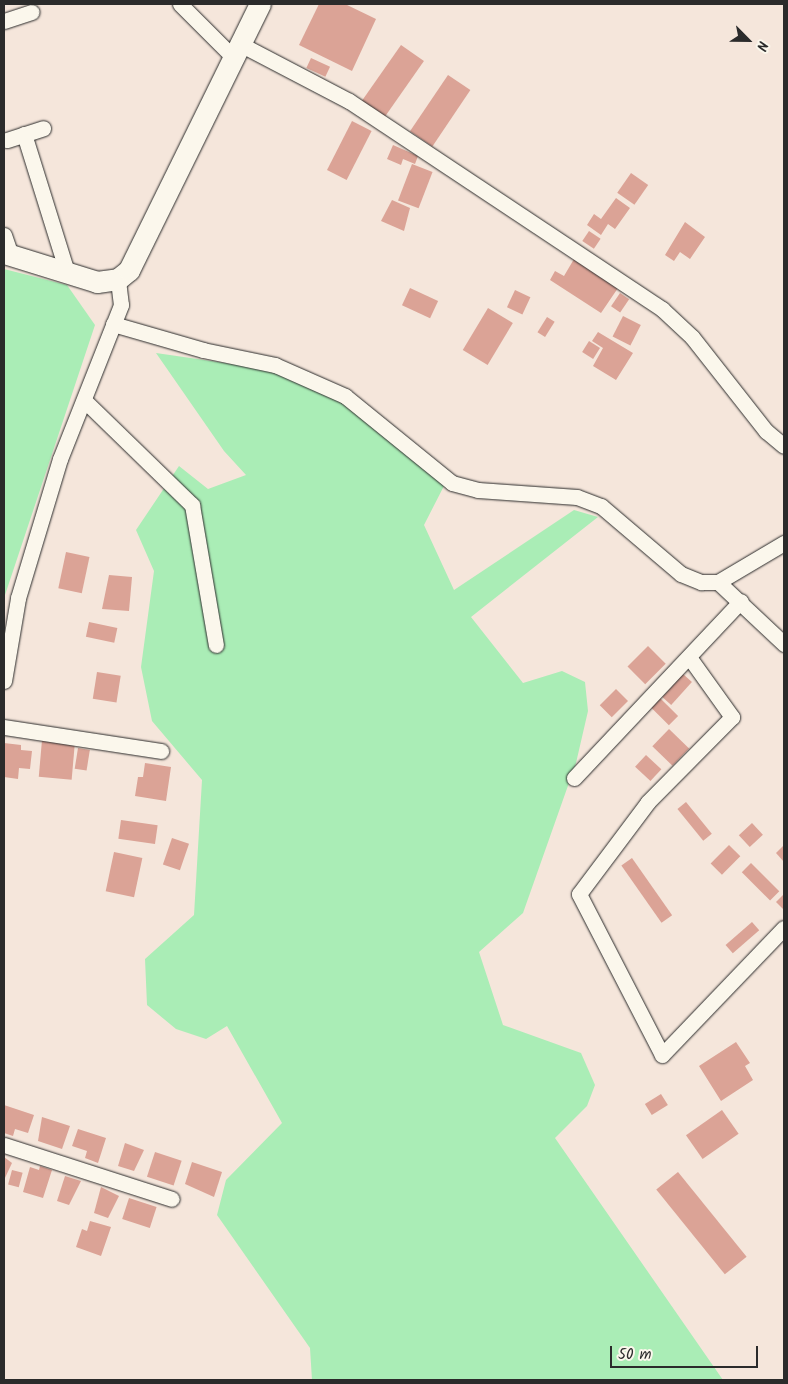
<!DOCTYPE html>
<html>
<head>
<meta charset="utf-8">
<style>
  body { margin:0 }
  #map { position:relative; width:788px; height:1384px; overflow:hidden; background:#f5e6db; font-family:Kalam,sans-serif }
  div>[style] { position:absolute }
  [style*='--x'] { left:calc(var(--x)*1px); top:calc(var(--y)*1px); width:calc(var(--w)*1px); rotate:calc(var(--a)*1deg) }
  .green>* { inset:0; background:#aaedb6 }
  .building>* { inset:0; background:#dba396; transform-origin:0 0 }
  .roads { filter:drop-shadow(0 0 1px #2b2b2b) drop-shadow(0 0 1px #2b2b2b) }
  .street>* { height:15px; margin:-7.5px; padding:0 7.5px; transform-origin:7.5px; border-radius:7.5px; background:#fbf7ec }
  .secondary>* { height:21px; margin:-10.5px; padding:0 10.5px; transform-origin:10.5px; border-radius:10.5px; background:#fbf7ec }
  span { translate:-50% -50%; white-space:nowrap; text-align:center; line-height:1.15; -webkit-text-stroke:4.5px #fbf7ec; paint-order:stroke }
  .frame { position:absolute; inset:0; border:5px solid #2b2b2b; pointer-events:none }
  .north { position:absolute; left:723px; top:15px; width:50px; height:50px; -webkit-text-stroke:4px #fbf7ec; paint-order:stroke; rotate:113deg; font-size:14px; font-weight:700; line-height:20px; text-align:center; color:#2b2b2b }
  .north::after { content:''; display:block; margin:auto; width:18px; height:22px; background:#2b2b2b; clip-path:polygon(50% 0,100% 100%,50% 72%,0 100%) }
  .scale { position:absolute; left:610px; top:1346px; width:148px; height:22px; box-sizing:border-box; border:2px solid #2b2b2b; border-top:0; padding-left:6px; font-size:15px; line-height:18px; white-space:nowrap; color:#2b2b2b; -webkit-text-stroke:4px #fbf7ec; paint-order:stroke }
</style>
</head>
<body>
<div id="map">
  <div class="green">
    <div style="clip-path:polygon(4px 269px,67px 285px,95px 325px,4px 598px)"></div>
    <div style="clip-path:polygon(156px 353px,273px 370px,343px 399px,446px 482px,424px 525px,454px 590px,574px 510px,598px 517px,471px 617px,523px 683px,562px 671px,585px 682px,588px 711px,576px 763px,523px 913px,479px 952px,503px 1025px,581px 1053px,595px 1085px,587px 1106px,555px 1138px,723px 1380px,312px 1380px,310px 1348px,217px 1215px,226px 1180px,282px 1123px,227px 1026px,206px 1039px,176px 1029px,147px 1005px,145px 959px,194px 915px,202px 780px,152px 721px,141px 667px,154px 571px,136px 530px,179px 466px,208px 489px,246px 475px,224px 451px)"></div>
  </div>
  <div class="building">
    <div style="clip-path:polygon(319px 4px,345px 4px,376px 19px,352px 71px,299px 45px)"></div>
    <div style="left:401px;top:45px;width:28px;height:69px;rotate:35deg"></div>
    <div style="left:311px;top:58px;width:21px;height:11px;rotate:25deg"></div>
    <div style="left:448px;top:75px;width:27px;height:68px;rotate:34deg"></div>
    <div style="left:352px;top:121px;width:22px;height:55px;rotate:27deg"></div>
    <div style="clip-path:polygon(393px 145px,418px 156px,415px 164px,403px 159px,401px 165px,387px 159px)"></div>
    <div style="left:412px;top:164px;width:22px;height:39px;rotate:21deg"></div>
    <div style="left:631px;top:173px;width:21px;height:24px;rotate:35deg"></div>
    <div style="clip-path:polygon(616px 198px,630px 208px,615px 229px,608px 224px,601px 235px,587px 225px,594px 214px,601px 219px)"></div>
    <div style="clip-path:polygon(392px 200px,410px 208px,404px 231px,381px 221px)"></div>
    <div style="clip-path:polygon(685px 222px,705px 237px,690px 259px,680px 252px,674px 261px,665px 255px)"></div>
    <div style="left:589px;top:231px;width:14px;height:12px;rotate:34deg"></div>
    <div style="clip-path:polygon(574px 259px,618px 288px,601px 313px,550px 280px,555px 271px,564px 276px)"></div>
    <div style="left:410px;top:288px;width:31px;height:19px;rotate:25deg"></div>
    <div style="left:515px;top:290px;width:17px;height:19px;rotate:25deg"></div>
    <div style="left:620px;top:293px;width:11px;height:16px;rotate:34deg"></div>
    <div style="left:488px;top:308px;width:29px;height:49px;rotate:31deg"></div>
    <div style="left:623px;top:316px;width:20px;height:23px;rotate:27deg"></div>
    <div style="left:547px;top:317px;width:9px;height:18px;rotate:32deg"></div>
    <div style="clip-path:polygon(598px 332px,633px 353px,616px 380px,593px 366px,603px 348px,592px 341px)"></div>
    <div style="left:589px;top:341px;width:13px;height:13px;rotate:32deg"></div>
    <div style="left:66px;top:552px;width:24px;height:37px;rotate:12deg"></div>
    <div style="clip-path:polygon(109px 575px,132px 577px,129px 611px,102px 609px)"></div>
    <div style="left:89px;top:622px;width:29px;height:15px;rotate:12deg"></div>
    <div style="left:648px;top:646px;width:25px;height:29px;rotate:45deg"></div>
    <div style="left:97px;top:672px;width:24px;height:27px;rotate:9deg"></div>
    <div style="left:683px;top:674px;width:12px;height:31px;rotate:42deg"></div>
    <div style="left:616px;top:689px;width:17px;height:23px;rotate:45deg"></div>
    <div style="left:659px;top:697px;width:27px;height:13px;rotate:45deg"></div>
    <div style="left:669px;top:729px;width:28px;height:24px;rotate:44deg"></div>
    <div style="left:42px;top:740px;width:33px;height:37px;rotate:5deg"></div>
    <div style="clip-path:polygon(4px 743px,21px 745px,21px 750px,32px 751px,30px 769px,19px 768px,18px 779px,4px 777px)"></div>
    <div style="left:78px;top:748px;width:12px;height:21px;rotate:9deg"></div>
    <div style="left:646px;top:755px;width:21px;height:16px;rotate:43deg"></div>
    <div style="clip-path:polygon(145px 763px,171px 767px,166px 801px,135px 796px,138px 777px,143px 777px)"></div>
    <div style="left:686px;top:802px;width:41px;height:11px;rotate:51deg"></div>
    <div style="left:121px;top:820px;width:37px;height:19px;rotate:8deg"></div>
    <div style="left:752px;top:823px;width:16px;height:18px;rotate:47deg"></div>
    <div style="left:172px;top:838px;width:18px;height:28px;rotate:19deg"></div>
    <div style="left:729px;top:845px;width:16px;height:26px;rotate:45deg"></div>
    <div style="clip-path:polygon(784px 845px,784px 862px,776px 853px)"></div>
    <div style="left:114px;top:852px;width:29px;height:40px;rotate:12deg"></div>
    <div style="left:632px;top:858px;width:70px;height:13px;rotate:55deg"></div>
    <div style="left:751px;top:863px;width:40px;height:13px;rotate:45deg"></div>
    <div style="clip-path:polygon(784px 894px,784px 910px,776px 902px)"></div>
    <div style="left:752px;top:922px;width:11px;height:35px;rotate:49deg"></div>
    <div style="clip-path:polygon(736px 1042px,750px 1063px,745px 1066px,753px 1080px,721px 1101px,699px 1066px)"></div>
    <div style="left:661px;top:1094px;width:13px;height:19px;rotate:58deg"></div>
    <div style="clip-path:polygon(4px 1105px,34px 1115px,28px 1133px,15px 1129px,13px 1136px,4px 1133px)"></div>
    <div style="left:722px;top:1110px;width:29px;height:44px;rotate:55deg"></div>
    <div style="clip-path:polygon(42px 1117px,70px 1126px,62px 1149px,38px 1141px)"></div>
    <div style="clip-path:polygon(78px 1129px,106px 1138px,98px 1163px,85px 1158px,87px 1151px,72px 1146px)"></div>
    <div style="clip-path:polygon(125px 1143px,144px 1150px,134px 1171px,118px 1166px)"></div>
    <div style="left:155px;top:1152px;width:28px;height:26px;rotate:18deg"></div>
    <div style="clip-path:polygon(4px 1157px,12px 1163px,4px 1180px)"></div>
    <div style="clip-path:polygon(192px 1162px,222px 1172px,214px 1197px,185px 1184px)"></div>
    <div style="clip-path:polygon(40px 1166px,52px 1170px,43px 1198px,23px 1192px,30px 1167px,39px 1170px)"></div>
    <div style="left:12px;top:1170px;width:11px;height:15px;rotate:15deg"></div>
    <div style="left:678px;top:1172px;width:109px;height:28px;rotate:51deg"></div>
    <div style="clip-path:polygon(65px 1176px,81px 1181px,69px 1205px,57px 1201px)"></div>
    <div style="clip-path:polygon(101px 1187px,119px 1196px,108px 1218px,94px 1213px)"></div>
    <div style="left:129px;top:1198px;width:29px;height:22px;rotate:18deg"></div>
    <div style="clip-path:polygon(90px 1221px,111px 1227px,101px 1256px,76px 1247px,82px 1229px,87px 1231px)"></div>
  </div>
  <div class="roads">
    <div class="street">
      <div style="--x:180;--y:4;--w:75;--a:45"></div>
      <div style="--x:4;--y:21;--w:29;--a:-18"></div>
      <div style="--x:240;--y:44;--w:123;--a:27.6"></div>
      <div style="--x:349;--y:101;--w:376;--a:33.6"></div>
      <div style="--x:662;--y:309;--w:41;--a:43"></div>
      <div style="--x:692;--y:337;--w:120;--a:51.8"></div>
      <div style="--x:766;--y:431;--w:23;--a:40"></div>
      <div style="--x:24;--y:134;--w:145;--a:72.7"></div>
      <div style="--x:7;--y:140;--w:38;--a:-18"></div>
      <div style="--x:4;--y:235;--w:21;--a:71"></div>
      <div style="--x:113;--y:324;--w:94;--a:16.1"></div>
      <div style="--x:203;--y:350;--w:74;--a:11.8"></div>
      <div style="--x:275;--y:365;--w:77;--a:23.9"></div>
      <div style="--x:345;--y:396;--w:138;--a:39.1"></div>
      <div style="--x:452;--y:483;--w:27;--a:15"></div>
      <div style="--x:478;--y:490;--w:99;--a:4"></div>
      <div style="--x:577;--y:497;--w:26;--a:21"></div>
      <div style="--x:601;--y:506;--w:105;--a:40.4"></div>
      <div style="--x:681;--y:574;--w:22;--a:22"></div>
      <div style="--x:701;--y:582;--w:17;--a:0"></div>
      <div style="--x:718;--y:582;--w:77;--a:-30.6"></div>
      <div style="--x:84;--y:400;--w:151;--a:44.2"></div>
      <div style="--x:192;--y:505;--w:142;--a:80.3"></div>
      <div style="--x:718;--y:582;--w:91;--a:43.2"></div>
      <div style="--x:689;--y:657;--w:74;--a:54.4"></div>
      <div style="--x:732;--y:717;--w:120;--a:134.7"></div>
      <div style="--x:648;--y:802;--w:115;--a:126.9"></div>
      <div style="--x:579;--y:894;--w:181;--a:62.7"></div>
      <div style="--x:662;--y:1055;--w:176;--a:-46.2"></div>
      <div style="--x:4;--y:681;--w:84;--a:-80.4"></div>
      <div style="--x:18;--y:598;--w:145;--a:-73.2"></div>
      <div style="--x:60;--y:459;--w:166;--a:-68.4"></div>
      <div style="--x:121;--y:305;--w:26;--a:-97"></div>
      <div style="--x:4;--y:727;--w:159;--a:8.7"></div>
      <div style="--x:574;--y:778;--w:243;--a:-46.7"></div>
      <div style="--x:4;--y:1145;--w:176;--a:17.8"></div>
    </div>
    <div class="secondary">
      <div style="--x:4;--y:253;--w:97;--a:17.3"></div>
      <div style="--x:97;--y:282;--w:21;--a:-8"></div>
      <div style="--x:118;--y:279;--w:14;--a:-39"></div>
      <div style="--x:129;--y:270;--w:297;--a:-63.8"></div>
    </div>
  </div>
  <div class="frame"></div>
  <div class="north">N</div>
  <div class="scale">50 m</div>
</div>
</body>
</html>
